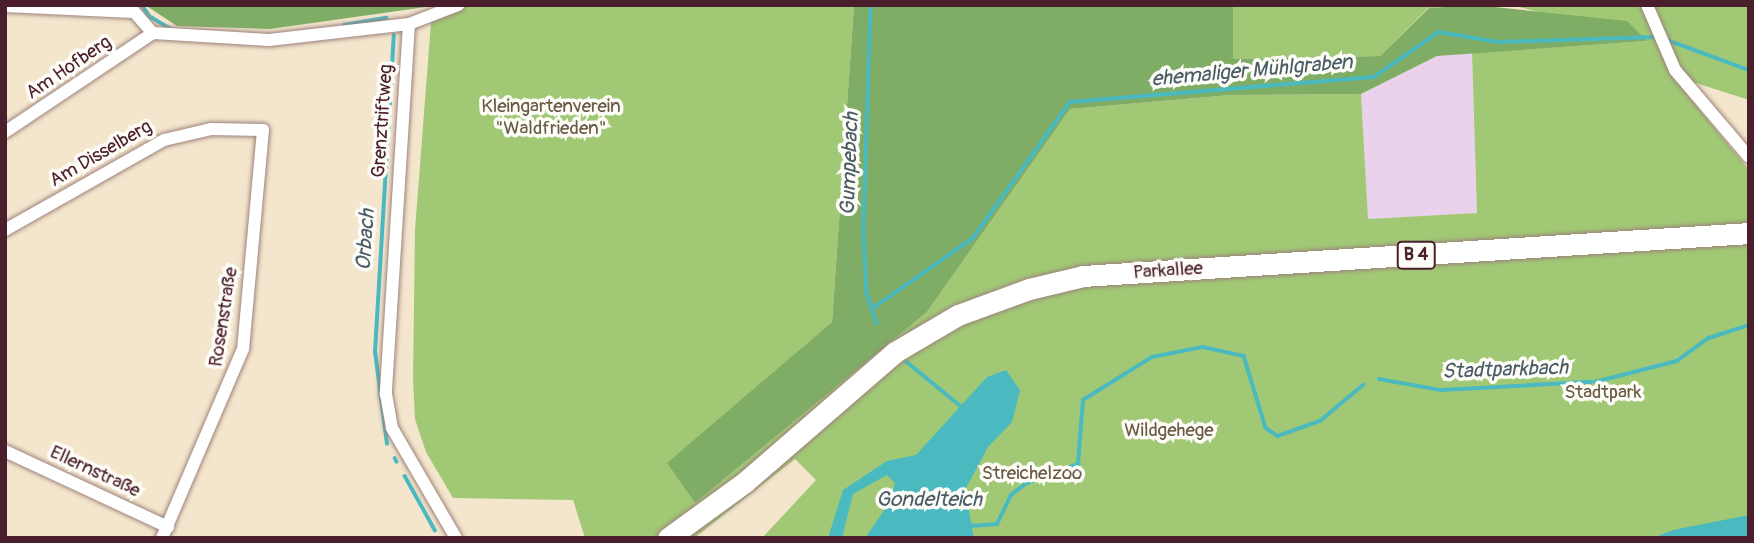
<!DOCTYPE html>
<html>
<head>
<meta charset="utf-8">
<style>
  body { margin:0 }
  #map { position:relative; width:1754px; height:543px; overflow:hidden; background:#f3e6cd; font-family:Pangolin,sans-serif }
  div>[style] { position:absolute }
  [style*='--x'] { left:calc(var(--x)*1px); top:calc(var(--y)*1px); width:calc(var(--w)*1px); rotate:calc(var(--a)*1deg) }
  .built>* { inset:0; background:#ead1ec }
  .green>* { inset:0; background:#a1c975 }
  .forest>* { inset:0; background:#80ad66 }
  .water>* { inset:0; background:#4ab9c0 }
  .stream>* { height:3.5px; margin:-1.75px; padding:0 1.75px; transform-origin:1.75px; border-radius:1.75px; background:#4ab9c0 }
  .roads { filter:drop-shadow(0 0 2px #9e827c) drop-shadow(0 0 2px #9e827c) }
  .minor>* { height:12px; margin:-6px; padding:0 6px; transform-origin:6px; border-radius:6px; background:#fff }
  .primary>* { height:21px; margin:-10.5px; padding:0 10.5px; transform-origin:10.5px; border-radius:10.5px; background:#fff }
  span { translate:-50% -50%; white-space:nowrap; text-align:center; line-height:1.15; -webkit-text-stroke:7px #fdfcf7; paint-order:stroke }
  .shield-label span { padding:2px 5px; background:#fdfcf7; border:2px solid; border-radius:5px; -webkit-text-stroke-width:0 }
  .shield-label { font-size:18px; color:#4a1f2b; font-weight:700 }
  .street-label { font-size:19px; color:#4a1f2b }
  .park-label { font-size:19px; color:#685a45 }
  .water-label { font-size:21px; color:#4a5d67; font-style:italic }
  .frame { position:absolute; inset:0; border:7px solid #4a1f2b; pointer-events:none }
</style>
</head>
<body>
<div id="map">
  <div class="built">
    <div style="clip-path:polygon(1472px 53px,1477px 213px,1368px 220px,1361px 94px,1437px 56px)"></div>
  </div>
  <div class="green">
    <div style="clip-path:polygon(440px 5px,854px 5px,832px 322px,668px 463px,695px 503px,927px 312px,1070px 109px,1231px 95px,1361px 94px,1368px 219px,1477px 213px,1472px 53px,1647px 41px,1512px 5px,1749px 5px,1749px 100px,1671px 75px,1749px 170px,1749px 538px,762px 538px,816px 480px,795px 459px,694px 538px,585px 538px,573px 500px,453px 498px,426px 452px,415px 419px,413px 379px,415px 230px,432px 9px)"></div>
    <div style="clip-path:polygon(1233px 5px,1475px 5px,1428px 8px,1380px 56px,1233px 59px)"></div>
  </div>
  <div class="forest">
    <div style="clip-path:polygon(145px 5px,440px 5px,270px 29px,177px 26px)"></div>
    <div style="clip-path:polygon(854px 5px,1233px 5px,1233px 59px,1380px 56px,1429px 8px,1475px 5px,1627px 21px,1647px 41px,1437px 56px,1361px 94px,1231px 95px,1070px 109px,927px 312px,695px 503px,667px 463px,832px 322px)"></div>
  </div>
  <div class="water">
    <div style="clip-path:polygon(1006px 370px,1020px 390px,1012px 422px,988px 447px,965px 490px,974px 538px,865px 538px,890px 502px,895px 483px,887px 475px,853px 494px,842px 538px,828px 538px,843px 490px,887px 461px,916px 455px,987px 377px)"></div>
    <div style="clip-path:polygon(1749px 515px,1749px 538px,1653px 538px,1673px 530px)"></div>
  </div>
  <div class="stream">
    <div style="--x:142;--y:5;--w:12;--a:55"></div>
    <div style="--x:871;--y:5;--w:229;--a:91.8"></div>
    <div style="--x:864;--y:234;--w:59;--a:87.1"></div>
    <div style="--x:867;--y:293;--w:32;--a:72"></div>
    <div style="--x:151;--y:17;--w:26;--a:31"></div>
    <div style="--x:344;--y:25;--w:43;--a:-9.5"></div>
    <div style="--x:1667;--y:40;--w:87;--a:20.1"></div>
    <div style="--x:872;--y:309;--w:123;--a:-35.1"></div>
    <div style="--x:973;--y:238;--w:167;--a:-54.5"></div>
    <div style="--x:1070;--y:102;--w:305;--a:-4.7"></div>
    <div style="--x:1374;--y:77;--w:79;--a:-34.7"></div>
    <div style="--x:1439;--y:32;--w:60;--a:9.6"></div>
    <div style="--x:1498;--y:42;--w:158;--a:-1.8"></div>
    <div style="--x:907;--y:362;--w:77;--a:39.2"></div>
    <div style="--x:1379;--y:379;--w:63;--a:10.1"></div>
    <div style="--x:1441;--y:390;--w:150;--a:-3.1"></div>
    <div style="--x:1595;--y:382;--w:85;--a:-14.4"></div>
    <div style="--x:1677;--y:361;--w:39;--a:-36"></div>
    <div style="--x:1709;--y:338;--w:42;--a:-18"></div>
    <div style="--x:387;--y:444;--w:93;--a:-97.4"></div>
    <div style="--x:375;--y:352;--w:317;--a:-86.6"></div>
    <div style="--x:395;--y:458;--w:4;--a:63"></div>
    <div style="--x:405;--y:476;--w:62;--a:60.9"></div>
    <div style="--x:970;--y:526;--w:27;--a:-4"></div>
    <div style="--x:997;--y:524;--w:32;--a:-64"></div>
    <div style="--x:1011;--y:495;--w:18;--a:-38"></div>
    <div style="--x:1025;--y:484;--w:57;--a:-20.7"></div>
    <div style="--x:1078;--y:464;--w:64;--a:-85.5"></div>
    <div style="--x:1083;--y:400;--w:81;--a:-31.9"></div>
    <div style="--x:1152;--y:357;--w:52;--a:-11.1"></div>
    <div style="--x:1203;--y:347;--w:42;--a:12.4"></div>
    <div style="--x:1244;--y:356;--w:75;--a:73"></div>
    <div style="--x:1266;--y:428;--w:14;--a:34"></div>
    <div style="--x:1278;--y:436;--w:45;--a:-19.7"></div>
    <div style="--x:1320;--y:421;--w:56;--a:-39.9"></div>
  </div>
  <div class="roads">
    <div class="minor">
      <div style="--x:1647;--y:5;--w:71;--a:66.7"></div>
      <div style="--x:1675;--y:70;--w:114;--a:49.6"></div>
      <div style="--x:5;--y:6;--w:128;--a:2.7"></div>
      <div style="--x:130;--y:7;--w:35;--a:49"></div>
      <div style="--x:409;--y:24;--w:371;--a:93.6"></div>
      <div style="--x:386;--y:394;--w:35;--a:80"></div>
      <div style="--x:392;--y:428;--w:127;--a:59.8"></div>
      <div style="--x:153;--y:33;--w:116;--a:3.5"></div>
      <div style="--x:269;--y:40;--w:141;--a:-6.5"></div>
      <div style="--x:409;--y:24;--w:53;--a:-21.2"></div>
      <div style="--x:5;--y:132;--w:178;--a:-33.8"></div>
      <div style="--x:5;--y:230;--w:183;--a:-29.5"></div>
      <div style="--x:164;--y:140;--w:48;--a:-13.2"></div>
      <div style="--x:211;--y:129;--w:52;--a:1.1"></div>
      <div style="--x:263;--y:130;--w:220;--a:95.2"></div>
      <div style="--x:243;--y:349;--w:206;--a:113.2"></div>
      <div style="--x:5;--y:451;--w:180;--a:25"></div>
    </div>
    <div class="primary">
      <div style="--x:668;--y:538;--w:95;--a:-36"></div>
      <div style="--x:745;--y:482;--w:198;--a:-40.9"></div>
      <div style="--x:895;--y:352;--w:73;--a:-30.4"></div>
      <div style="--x:958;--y:315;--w:76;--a:-20.1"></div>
      <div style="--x:1029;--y:289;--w:56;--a:-13.5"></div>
      <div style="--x:1083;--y:276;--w:667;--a:-3.69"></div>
    </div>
  </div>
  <div class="shield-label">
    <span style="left:1416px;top:255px">B 4</span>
  </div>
  <div class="street-label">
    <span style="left:69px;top:68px;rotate:-34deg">Am Hofberg</span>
    <span style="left:383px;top:121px;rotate:-86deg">Grenztriftweg</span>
    <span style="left:101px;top:154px;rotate:-30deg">Am Disselberg</span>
    <span style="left:1168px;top:271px;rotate:-4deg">Parkallee</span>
    <span style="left:224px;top:317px;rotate:-81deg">Rosenstraße</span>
    <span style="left:95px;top:472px;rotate:25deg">Ellernstraße</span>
  </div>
  <div class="park-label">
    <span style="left:551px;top:118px">Kleingartenverein<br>"Waldfrieden"</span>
    <span style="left:1603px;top:393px">Stadtpark</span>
    <span style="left:1169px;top:431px">Wildgehege</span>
    <span style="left:1032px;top:474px">Streichelzoo</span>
  </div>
  <div class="water-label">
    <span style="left:1252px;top:71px;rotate:-5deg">ehemaliger Mühlgraben</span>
    <span style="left:850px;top:164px;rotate:-88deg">Gumpebach</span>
    <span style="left:366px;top:240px;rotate:-86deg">Orbach</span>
    <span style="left:1505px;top:370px;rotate:-2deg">Stadtparkbach</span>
    <span style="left:929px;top:500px">Gondelteich</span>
  </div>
  <div class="frame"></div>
</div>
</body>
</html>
